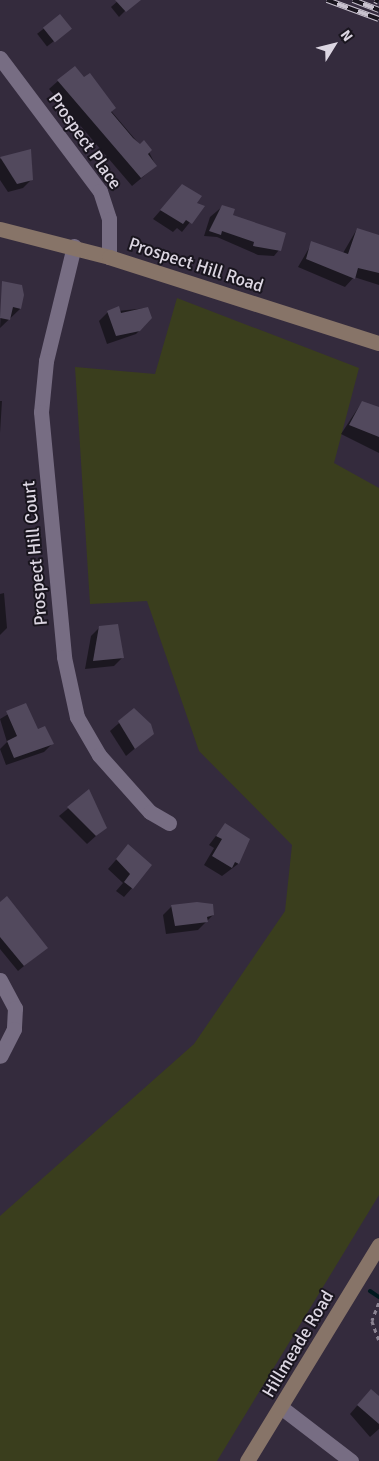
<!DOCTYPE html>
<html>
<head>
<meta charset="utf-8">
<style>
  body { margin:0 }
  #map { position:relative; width:379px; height:1461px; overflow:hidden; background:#342b3d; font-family:Signika,sans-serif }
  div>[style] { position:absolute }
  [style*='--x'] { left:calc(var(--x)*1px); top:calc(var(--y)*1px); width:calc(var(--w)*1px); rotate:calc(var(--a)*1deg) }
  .green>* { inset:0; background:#3a3e1d }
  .shadow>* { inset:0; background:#0007; transform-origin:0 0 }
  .stream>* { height:4px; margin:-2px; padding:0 2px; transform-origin:2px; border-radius:2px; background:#00191e }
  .building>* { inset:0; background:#52495d; transform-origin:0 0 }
  .path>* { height:2.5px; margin-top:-1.25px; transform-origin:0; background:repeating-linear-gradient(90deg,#8b8392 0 4px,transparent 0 8px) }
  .street>* { height:15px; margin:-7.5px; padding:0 7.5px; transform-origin:7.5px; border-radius:7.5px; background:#776d83 }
  .secondary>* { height:15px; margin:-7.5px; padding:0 7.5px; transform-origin:7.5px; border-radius:7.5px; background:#877468 }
  .rail>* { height:5.5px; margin-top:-2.75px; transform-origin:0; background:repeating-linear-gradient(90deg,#19151e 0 11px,#c8c2ce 0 22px); box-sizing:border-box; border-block:1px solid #c8c2ce }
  span { translate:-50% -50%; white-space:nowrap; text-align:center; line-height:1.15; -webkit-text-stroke:4px #19151e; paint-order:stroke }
  .street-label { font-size:18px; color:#dcd6e2 }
  .north { position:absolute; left:309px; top:20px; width:50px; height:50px; -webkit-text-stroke:4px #19151e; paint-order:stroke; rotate:54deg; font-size:14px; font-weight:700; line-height:20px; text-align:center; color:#dcd6e2 }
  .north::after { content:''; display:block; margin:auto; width:18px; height:22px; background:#dcd6e2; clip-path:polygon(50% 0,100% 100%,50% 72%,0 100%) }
</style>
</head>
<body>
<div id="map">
  <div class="green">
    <div style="clip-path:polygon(177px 298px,359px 368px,334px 463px,379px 488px,379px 1195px,217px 1461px,0 1461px,0 1216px,194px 1044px,285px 911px,292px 845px,199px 751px,147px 601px,90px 604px,75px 367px,155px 374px)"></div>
  </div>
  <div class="shadow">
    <div style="clip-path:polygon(119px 0,136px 0,119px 17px,111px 7px)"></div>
    <div style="left:60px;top:16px;width:16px;height:29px;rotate:52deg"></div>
    <div style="clip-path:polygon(84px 79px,140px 145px,144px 142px,156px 166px,132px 186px,49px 89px,58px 81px)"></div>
    <div style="clip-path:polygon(30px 151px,32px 179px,23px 188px,8px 192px,0 180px,0 159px)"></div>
    <div style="clip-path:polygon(174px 195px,203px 206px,182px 232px,177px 228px,173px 232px,153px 219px)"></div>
    <div style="clip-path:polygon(223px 206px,231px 216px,279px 250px,274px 256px,258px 255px,217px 237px,204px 236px,210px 217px)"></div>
    <div style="clip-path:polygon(357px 229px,379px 236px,379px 285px,354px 277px,345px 287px,298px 267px,312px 243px,343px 253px)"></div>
    <div style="clip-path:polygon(3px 282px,20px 286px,20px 309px,0 328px)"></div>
    <div style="clip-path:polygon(147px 308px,145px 325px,136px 334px,107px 344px,99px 321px,108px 312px)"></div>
    <div style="clip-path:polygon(0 401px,2px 401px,0 433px)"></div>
    <div style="clip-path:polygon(362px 402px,379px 408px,379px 453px,341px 434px)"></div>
    <div style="clip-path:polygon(4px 593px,7px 628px,0 635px,0 594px)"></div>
    <div style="clip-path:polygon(99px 628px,123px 657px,114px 666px,85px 669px,91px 636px)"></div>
    <div style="clip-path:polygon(25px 704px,38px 731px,53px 743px,44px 752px,6px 765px,0 749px,7px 742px,0 719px)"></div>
    <div style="clip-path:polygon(134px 710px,152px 734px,126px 756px,110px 731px)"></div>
    <div style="clip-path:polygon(89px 791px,106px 827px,87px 844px,59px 816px)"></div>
    <div style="clip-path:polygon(225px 824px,249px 839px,238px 864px,222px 876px,204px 865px,214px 848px,209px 845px)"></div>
    <div style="clip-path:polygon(128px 846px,132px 888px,124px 897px,116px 891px,123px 883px,108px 869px)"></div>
    <div style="clip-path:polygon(0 903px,46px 948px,18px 971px,0 949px)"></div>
    <div style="clip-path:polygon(172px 906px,213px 915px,198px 930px,166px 934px,163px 915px)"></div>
    <div style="clip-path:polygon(379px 1397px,379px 1429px,370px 1437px,350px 1414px,362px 1400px)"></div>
  </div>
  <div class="stream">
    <div style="--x:370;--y:1291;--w:11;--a:34"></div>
  </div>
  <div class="building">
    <div style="clip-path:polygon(115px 0,141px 0,126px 12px)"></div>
    <div style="left:60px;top:14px;width:19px;height:22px;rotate:51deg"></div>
    <div style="clip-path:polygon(75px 66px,84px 77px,90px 73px,116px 108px,111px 112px,133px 138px,140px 144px,144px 140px,152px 150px,148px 154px,157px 166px,141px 178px,57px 80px)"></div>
    <div style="clip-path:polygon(31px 149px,33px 180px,17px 184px,0 157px)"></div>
    <div style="clip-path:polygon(182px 184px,202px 196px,197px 203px,205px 206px,192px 224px,186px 220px,183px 224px,160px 210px)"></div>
    <div style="clip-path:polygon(222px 205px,235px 209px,233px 215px,286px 233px,281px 251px,253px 246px,254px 242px,222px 231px,221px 235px,209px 231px)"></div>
    <div style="clip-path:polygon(357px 228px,379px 235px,379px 273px,358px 268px,355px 279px,306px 259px,311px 241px,348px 254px)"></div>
    <div style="clip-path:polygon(2px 281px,22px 285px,24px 295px,21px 309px,13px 307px,10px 320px,0 318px)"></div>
    <div style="clip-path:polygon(119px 306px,121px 313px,148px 307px,152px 318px,140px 331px,116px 336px,107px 311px)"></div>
    <div style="clip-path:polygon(362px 401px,379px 407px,379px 437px,349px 425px)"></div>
    <div style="clip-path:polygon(118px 624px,124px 658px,93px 661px,99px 626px)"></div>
    <div style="clip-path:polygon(26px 703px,38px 729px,45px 726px,54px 744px,14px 758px,7px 741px,17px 736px,6px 711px)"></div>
    <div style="clip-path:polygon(134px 708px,151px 724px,154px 734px,135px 749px,118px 721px)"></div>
    <div style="clip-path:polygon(89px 789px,107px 828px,96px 836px,67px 807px)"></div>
    <div style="clip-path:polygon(225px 823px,250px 839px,239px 864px,235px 862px,232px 868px,212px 856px,222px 839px,216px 836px)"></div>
    <div style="clip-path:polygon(128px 844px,152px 865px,133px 889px,124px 882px,130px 874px,116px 859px)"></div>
    <div style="clip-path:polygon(7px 896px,48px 948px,24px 966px,0 937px,0 902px)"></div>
    <div style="clip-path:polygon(197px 902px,213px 904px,214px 915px,207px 917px,208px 922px,175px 926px,171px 905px)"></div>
    <div style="clip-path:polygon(371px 1389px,379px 1396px,379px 1424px,357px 1405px)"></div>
  </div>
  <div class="path">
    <div style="--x:379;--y:1303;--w:19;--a:111"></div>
    <div style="--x:372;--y:1321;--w:20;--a:70"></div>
  </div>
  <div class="street">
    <div style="--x:0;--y:58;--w:166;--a:53.1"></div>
    <div style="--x:100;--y:191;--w:29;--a:72"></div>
    <div style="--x:109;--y:219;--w:38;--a:90"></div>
    <div style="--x:74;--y:246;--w:118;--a:103.7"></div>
    <div style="--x:46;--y:361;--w:51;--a:95.6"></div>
    <div style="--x:41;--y:412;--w:246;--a:84.6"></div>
    <div style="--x:64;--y:657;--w:61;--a:77.8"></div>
    <div style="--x:77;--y:717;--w:44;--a:59.9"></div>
    <div style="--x:99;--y:755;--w:76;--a:48.2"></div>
    <div style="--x:150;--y:812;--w:22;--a:30"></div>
    <div style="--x:0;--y:980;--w:32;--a:62"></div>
    <div style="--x:15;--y:1008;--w:21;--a:93"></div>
    <div style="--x:14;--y:1029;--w:30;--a:117"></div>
    <div style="--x:282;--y:1408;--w:87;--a:37.5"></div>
  </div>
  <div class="secondary">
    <div style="--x:0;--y:229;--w:113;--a:14.4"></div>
    <div style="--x:109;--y:257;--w:283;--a:17.7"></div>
    <div style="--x:247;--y:1461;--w:253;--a:-58.6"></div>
  </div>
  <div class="rail">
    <div style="--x:327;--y:0;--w:55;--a:20.1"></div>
    <div style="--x:353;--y:0;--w:28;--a:21"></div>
    <div style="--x:375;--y:0;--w:4;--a:27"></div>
  </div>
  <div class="street-label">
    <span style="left:85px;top:141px;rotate:55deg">Prospect Place</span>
    <span style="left:196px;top:265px;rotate:18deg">Prospect Hill Road</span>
    <span style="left:35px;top:553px;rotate:-95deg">Prospect Hill Court</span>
    <span style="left:298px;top:1344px;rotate:-59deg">Hillmeade Road</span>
  </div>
  <div class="north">N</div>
</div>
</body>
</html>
